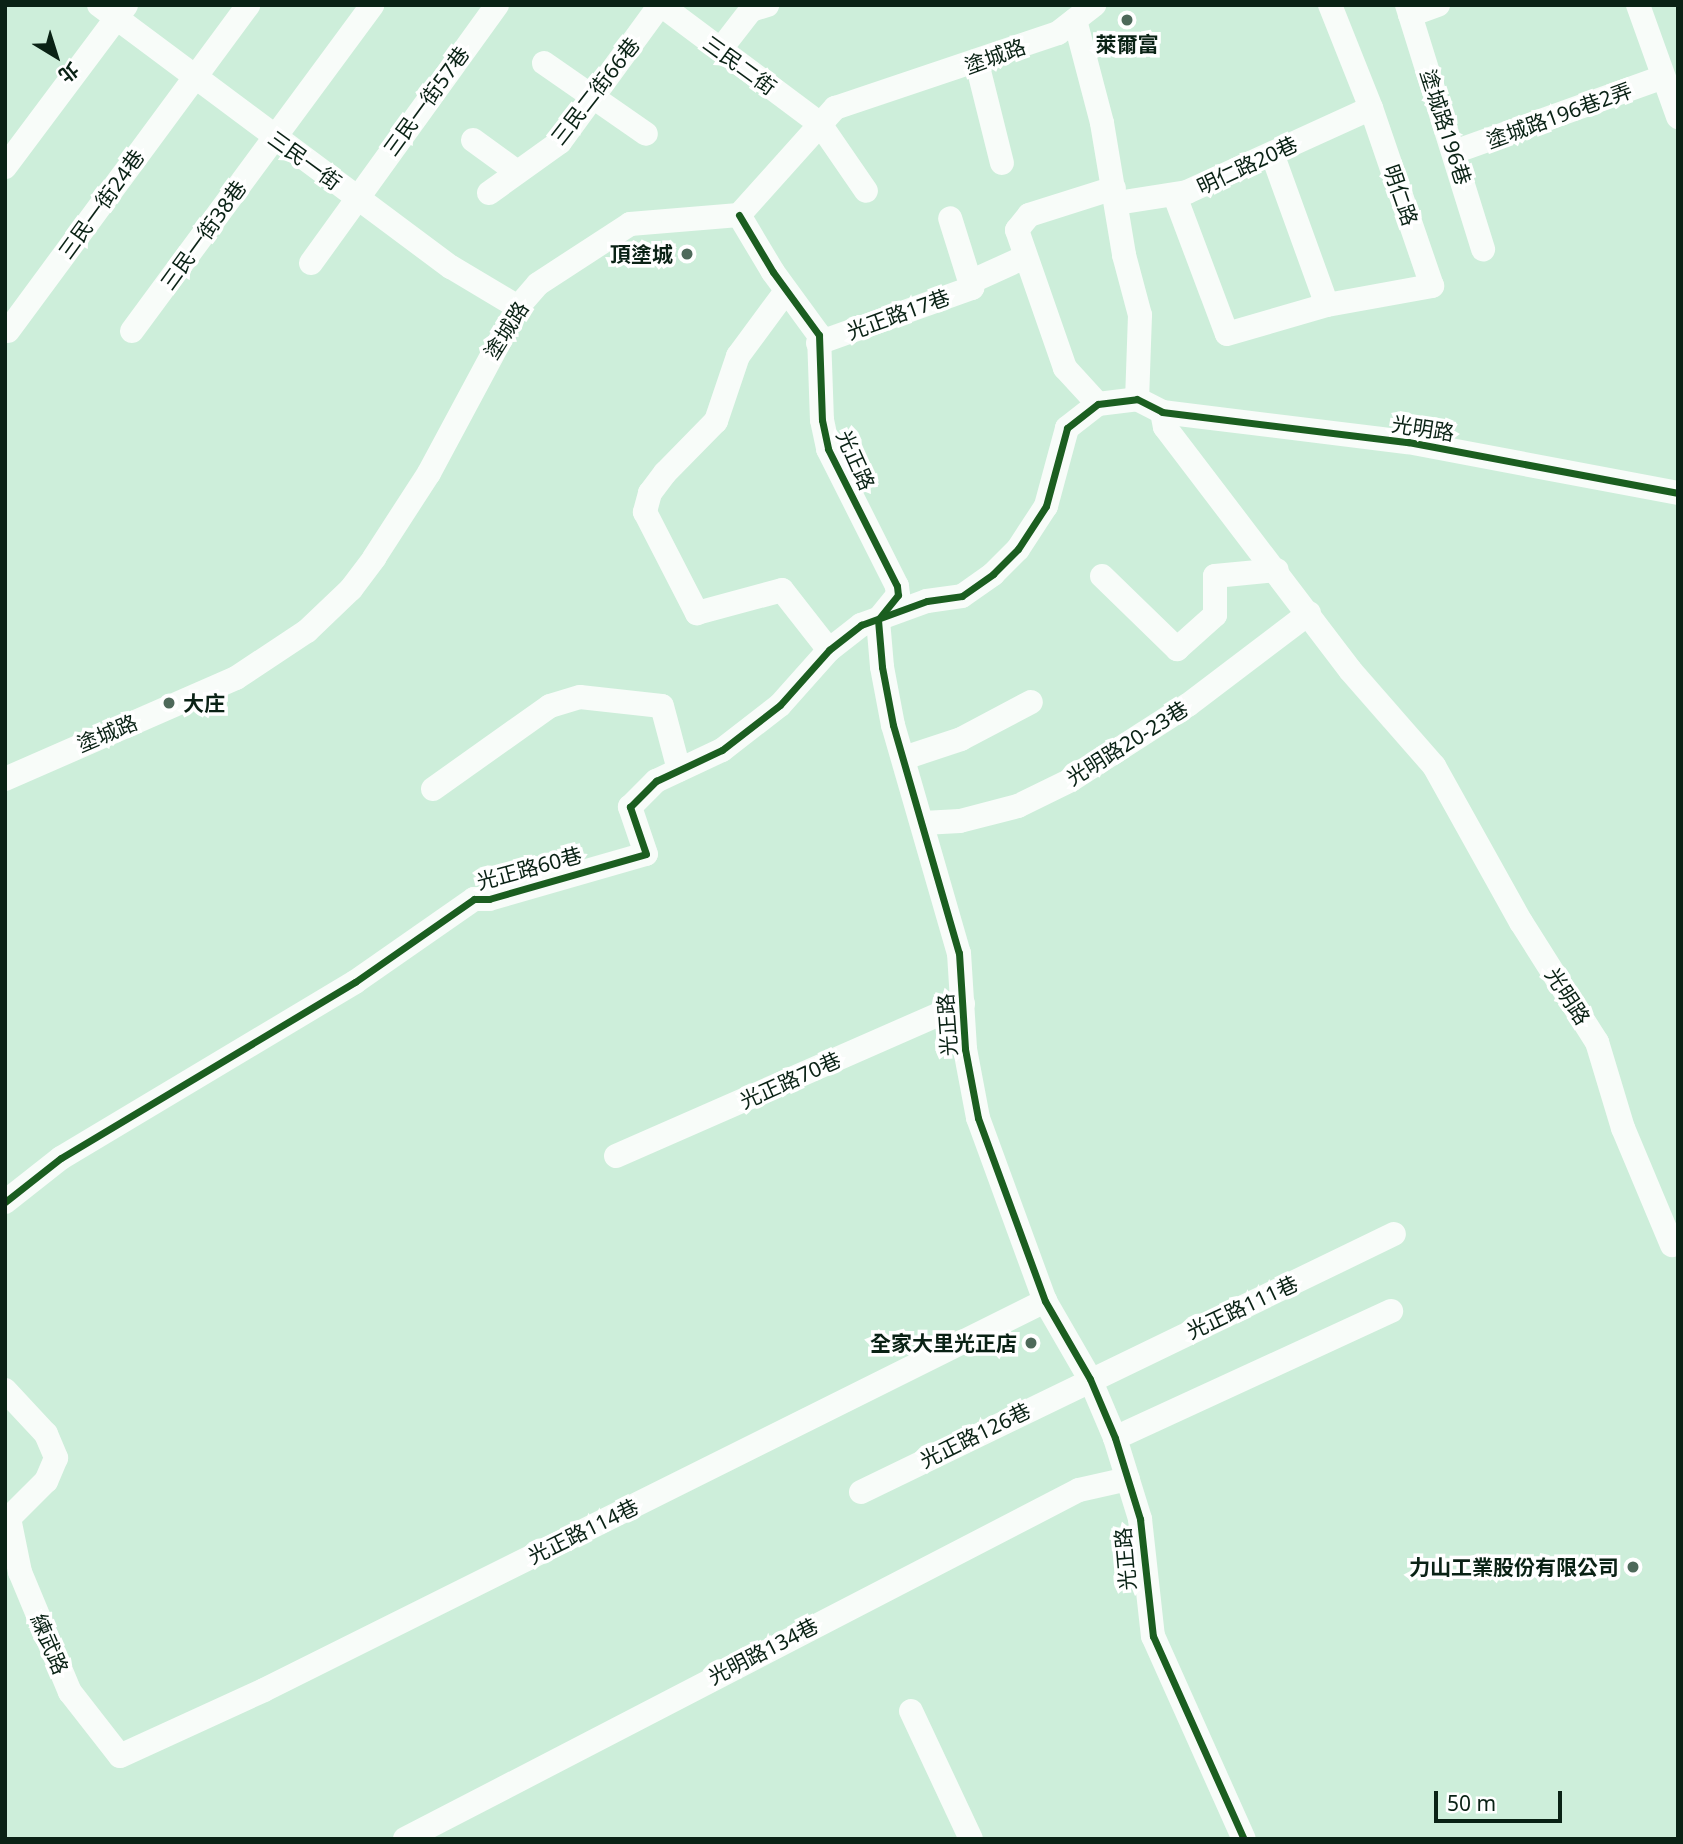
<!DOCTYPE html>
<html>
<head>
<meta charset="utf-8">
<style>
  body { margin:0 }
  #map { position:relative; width:1683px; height:1844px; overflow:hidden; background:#cdeeda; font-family:"Noto Sans","Noto Sans TC",sans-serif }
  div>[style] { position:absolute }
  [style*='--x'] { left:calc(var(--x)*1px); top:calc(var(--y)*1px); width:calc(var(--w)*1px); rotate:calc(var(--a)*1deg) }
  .minor>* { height:24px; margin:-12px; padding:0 12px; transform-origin:12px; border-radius:12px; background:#f8fcf9 }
  .cycleway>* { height:7px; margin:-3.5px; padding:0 3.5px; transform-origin:3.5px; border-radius:3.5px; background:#1b5e20 }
  .dots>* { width:19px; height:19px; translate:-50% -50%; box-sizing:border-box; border:4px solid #fff; border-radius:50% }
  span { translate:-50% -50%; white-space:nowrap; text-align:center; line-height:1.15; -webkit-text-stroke:7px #fff; paint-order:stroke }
  .poi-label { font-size:21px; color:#0a2215; font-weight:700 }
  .right { translate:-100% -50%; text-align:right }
  .left { translate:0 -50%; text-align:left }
  .street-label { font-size:21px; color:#0a2215 }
  .frame { position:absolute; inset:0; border:7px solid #0a2215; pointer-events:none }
  .north { position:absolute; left:21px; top:21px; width:70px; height:70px; -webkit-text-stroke:5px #fff; paint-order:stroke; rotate:142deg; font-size:19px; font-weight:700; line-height:28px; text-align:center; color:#0a2215 }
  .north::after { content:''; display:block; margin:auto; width:24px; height:32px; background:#0a2215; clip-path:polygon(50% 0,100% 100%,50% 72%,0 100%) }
  .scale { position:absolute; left:1434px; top:1791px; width:128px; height:32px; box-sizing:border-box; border:4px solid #0a2215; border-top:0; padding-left:9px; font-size:21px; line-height:24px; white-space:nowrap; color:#0a2215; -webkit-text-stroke:5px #fff; paint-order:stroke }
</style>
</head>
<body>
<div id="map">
  <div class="minor">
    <div style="--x:99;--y:5;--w:439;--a:36.7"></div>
    <div style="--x:451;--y:267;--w:78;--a:30.8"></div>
    <div style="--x:661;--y:5;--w:199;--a:36.8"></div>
    <div style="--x:820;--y:124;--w:81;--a:55.5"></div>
    <div style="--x:1407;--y:5;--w:256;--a:72.7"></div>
    <div style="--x:1638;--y:5;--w:119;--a:70.3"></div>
    <div style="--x:1410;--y:15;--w:30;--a:-20"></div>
    <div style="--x:1075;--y:20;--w:106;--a:75.3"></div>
    <div style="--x:1102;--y:123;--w:134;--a:80.5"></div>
    <div style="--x:1124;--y:255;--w:62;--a:75.1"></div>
    <div style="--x:1140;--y:315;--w:84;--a:92"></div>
    <div style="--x:720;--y:50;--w:51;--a:-52.2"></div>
    <div style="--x:751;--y:10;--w:17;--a:-17"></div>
    <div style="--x:544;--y:63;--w:124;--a:34.8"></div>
    <div style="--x:977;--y:63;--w:103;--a:76"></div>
    <div style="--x:473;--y:140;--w:54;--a:36"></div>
    <div style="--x:1454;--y:152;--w:222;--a:-19.7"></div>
    <div style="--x:1273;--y:156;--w:158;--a:70.1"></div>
    <div style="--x:5;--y:167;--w:202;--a:-53.2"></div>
    <div style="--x:489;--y:193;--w:87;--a:-35.7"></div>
    <div style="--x:560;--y:142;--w:170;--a:-53.9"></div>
    <div style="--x:1175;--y:196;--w:147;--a:69.4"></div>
    <div style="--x:1227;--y:334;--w:104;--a:-16.2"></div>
    <div style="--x:1327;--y:305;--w:107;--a:-10.3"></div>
    <div style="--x:1432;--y:286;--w:188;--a:-108.9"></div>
    <div style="--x:1371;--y:108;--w:111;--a:-111.7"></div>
    <div style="--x:1117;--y:203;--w:71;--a:-8.9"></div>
    <div style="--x:1187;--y:192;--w:202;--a:-24.5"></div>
    <div style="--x:739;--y:215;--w:66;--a:59.2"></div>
    <div style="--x:773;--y:272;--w:78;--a:53.9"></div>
    <div style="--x:819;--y:335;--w:85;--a:88"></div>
    <div style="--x:822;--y:420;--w:30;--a:78"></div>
    <div style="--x:828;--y:449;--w:153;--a:63.3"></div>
    <div style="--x:897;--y:586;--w:9;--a:84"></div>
    <div style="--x:898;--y:595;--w:32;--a:129"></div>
    <div style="--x:878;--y:620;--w:47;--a:85.1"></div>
    <div style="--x:882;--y:667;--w:59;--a:79.3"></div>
    <div style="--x:893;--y:725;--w:237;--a:73.9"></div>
    <div style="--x:959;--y:953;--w:96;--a:86.4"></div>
    <div style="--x:965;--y:1049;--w:70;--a:79.3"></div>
    <div style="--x:978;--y:1118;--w:195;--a:69.9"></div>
    <div style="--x:1045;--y:1301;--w:90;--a:60"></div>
    <div style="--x:1090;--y:1379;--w:64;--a:67"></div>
    <div style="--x:1115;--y:1438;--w:85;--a:72.8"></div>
    <div style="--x:1140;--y:1519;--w:118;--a:83.7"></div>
    <div style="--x:1153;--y:1636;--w:222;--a:65.9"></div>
    <div style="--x:311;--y:263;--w:318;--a:-54.2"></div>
    <div style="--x:970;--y:282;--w:60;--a:-24.4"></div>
    <div style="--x:786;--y:291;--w:81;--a:126.4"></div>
    <div style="--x:738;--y:356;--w:69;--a:108.7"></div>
    <div style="--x:716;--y:421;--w:73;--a:134.4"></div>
    <div style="--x:665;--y:473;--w:25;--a:127"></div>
    <div style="--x:650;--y:493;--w:20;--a:105"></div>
    <div style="--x:645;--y:512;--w:114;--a:62.8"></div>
    <div style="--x:697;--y:613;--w:88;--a:-15.1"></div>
    <div style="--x:782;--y:590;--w:76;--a:51.9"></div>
    <div style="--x:8;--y:331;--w:405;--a:-53.6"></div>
    <div style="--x:132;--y:331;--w:405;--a:-53.6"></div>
    <div style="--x:818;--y:343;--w:164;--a:-19.7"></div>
    <div style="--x:972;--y:288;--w:73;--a:-107.4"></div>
    <div style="--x:1098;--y:404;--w:49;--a:-132.5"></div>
    <div style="--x:1065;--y:368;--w:146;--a:-109.2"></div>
    <div style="--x:1017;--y:230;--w:19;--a:-51"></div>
    <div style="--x:1029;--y:215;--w:89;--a:-17.6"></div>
    <div style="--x:1162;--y:412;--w:15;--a:79"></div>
    <div style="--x:1165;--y:427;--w:305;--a:52.7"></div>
    <div style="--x:1350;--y:670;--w:128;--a:48.8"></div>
    <div style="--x:1434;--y:766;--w:179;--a:60.9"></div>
    <div style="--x:1521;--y:922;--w:142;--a:57.7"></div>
    <div style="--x:1597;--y:1042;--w:90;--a:73.2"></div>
    <div style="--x:1623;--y:1128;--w:127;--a:67.3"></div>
    <div style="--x:1102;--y:576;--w:105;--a:44.2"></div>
    <div style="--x:1177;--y:649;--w:51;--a:-41.8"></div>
    <div style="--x:1215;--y:615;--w:39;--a:-90"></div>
    <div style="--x:1215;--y:576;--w:62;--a:-5.5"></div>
    <div style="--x:904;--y:758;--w:60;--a:-18.4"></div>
    <div style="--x:961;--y:739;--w:79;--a:-27.9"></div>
    <div style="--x:5;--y:779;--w:252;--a:-23.6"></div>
    <div style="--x:236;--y:678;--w:85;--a:-33.5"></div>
    <div style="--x:307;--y:631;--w:61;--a:-43.7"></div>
    <div style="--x:351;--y:589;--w:39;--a:-53"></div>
    <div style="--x:374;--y:558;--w:101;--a:-57.1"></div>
    <div style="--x:429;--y:473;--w:188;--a:-61.8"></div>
    <div style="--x:518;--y:307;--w:30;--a:-49"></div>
    <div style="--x:538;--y:284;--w:110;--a:-33.1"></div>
    <div style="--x:630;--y:224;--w:109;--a:-4.7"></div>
    <div style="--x:739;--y:215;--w:144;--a:-48.1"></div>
    <div style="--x:835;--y:108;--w:235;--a:-18.6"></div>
    <div style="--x:1058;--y:33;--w:46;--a:-37.9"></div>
    <div style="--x:433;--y:789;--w:143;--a:-35.4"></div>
    <div style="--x:550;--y:706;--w:31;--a:-17"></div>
    <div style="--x:580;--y:697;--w:82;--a:6.3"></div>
    <div style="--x:662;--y:706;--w:66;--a:75.1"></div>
    <div style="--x:923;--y:823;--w:37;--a:-3"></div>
    <div style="--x:960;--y:821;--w:60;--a:-14.5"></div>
    <div style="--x:1018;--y:806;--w:59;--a:-26.1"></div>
    <div style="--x:1071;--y:780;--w:139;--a:-32.7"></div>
    <div style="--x:1188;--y:705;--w:152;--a:-37.2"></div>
    <div style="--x:616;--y:1156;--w:379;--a:-23.7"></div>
    <div style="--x:5;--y:1202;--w:71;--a:-38.2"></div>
    <div style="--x:61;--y:1158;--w:343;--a:-30.9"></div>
    <div style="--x:355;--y:982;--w:145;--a:-34.9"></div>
    <div style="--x:474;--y:899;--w:15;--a:0"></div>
    <div style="--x:489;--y:899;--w:163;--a:-16"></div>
    <div style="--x:646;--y:854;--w:50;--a:-108.8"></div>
    <div style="--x:630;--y:807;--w:37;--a:-45"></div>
    <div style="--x:656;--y:781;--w:73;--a:-25.2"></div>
    <div style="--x:722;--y:750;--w:73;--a:-37.8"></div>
    <div style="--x:780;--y:705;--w:74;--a:-48.3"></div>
    <div style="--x:829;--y:650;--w:41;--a:-38"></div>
    <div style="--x:861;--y:625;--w:70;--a:-20"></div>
    <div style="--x:927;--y:601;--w:35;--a:-8"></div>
    <div style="--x:962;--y:596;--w:38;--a:-35"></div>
    <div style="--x:993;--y:574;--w:35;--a:-45"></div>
    <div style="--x:1018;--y:549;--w:51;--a:-56.9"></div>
    <div style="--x:1046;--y:506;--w:81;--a:-74.9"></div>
    <div style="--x:1067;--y:428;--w:39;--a:-38"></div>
    <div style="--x:1098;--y:404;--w:39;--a:-7"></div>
    <div style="--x:1137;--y:399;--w:28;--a:27"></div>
    <div style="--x:1162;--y:412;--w:248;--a:7"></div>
    <div style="--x:1408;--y:442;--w:275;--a:10.7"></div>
    <div style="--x:5;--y:1390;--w:60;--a:47"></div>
    <div style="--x:46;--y:1434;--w:26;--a:67"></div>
    <div style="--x:56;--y:1458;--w:25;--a:113"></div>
    <div style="--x:46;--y:1481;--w:52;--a:135"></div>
    <div style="--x:9;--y:1518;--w:55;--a:78.5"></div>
    <div style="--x:20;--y:1572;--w:130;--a:67.4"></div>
    <div style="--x:70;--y:1692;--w:81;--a:52"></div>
    <div style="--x:120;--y:1756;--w:158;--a:-24.6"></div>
    <div style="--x:264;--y:1690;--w:873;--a:-26.48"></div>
    <div style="--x:1115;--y:1438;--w:304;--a:-24.7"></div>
    <div style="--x:861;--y:1492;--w:592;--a:-25.83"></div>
    <div style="--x:911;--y:1711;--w:141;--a:64.9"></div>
    <div style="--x:405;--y:1839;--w:759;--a:-27.38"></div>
    <div style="--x:1079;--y:1490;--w:50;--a:-12.7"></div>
  </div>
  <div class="cycleway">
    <div style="--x:739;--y:215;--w:66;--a:59.2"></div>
    <div style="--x:773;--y:272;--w:78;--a:53.9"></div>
    <div style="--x:819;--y:335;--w:85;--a:88"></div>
    <div style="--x:822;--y:420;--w:30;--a:78"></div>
    <div style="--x:828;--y:449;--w:153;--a:63.3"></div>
    <div style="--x:897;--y:586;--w:9;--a:84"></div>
    <div style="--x:898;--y:595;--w:32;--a:129"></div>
    <div style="--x:878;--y:620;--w:47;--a:85.1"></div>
    <div style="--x:882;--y:667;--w:59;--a:79.3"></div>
    <div style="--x:893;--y:725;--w:237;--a:73.9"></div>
    <div style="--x:959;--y:953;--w:96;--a:86.4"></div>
    <div style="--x:965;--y:1049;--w:70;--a:79.3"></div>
    <div style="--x:978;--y:1118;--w:195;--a:69.9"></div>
    <div style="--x:1045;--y:1301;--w:90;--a:60"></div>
    <div style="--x:1090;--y:1379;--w:64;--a:67"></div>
    <div style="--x:1115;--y:1438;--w:85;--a:72.8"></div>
    <div style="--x:1140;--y:1519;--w:118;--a:83.7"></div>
    <div style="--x:1153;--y:1636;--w:222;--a:65.9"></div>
    <div style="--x:5;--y:1202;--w:71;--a:-38.2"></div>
    <div style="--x:61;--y:1158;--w:343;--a:-30.9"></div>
    <div style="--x:355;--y:982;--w:145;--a:-34.9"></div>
    <div style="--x:474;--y:899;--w:15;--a:0"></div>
    <div style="--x:489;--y:899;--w:163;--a:-16"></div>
    <div style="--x:646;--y:854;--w:50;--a:-108.8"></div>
    <div style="--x:630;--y:807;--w:37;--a:-45"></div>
    <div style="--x:656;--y:781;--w:73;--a:-25.2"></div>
    <div style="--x:722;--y:750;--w:73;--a:-37.8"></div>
    <div style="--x:780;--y:705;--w:74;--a:-48.3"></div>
    <div style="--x:829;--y:650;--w:41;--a:-38"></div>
    <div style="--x:861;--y:625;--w:70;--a:-20"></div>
    <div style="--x:927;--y:601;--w:35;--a:-8"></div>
    <div style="--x:962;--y:596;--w:38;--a:-35"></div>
    <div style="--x:993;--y:574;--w:35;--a:-45"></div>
    <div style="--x:1018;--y:549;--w:51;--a:-56.9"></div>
    <div style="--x:1046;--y:506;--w:81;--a:-74.9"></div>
    <div style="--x:1067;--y:428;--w:39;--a:-38"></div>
    <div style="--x:1098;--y:404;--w:39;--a:-7"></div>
    <div style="--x:1137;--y:399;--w:28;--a:27"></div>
    <div style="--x:1162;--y:412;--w:248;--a:7"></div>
    <div style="--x:1408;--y:442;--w:275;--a:10.7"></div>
  </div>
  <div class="dots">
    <div style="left:1127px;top:20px;background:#4e695a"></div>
    <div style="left:687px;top:254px;background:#4e695a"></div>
    <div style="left:169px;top:703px;background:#4e695a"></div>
    <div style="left:1031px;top:1343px;background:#4e695a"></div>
    <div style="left:1633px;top:1567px;background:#4e695a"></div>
  </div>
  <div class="poi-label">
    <span style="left:1127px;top:44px">萊爾富</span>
    <span class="right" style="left:673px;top:254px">頂塗城</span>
    <span class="left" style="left:183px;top:703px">大庄</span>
    <span class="right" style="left:1017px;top:1343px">全家大里光正店</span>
    <span class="right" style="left:1619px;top:1567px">力山工業股份有限公司</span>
  </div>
  <div class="street-label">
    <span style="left:995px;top:56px;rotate:-20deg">塗城路</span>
    <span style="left:740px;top:65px;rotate:36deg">三民二街</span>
    <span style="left:595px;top:91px;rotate:-52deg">三民二街66巷</span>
    <span style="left:426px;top:101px;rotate:-54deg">三民一街57巷</span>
    <span style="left:1559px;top:115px;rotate:-20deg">塗城路196巷2弄</span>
    <span style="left:1446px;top:127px;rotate:72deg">塗城路196巷</span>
    <span style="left:305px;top:160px;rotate:36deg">三民一街</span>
    <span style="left:1247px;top:165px;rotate:-25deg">明仁路20巷</span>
    <span style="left:1401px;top:195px;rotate:71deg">明仁路</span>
    <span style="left:101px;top:204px;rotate:-54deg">三民一街24巷</span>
    <span style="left:203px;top:235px;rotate:-54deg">三民一街38巷</span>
    <span style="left:898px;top:314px;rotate:-20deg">光正路17巷</span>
    <span style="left:506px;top:330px;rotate:-58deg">塗城路</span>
    <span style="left:1423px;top:428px;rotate:9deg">光明路</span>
    <span style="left:856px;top:460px;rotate:66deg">光正路</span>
    <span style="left:107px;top:733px;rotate:-23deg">塗城路</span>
    <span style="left:1127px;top:743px;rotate:-32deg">光明路20-23巷</span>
    <span style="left:529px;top:868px;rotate:-15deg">光正路60巷</span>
    <span style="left:1568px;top:996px;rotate:57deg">光明路</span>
    <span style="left:947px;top:1025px;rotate:-94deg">光正路</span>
    <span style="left:790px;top:1080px;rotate:-24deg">光正路70巷</span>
    <span style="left:1242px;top:1307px;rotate:-25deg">光正路111巷</span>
    <span style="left:975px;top:1435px;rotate:-26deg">光正路126巷</span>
    <span style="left:583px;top:1531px;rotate:-26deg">光正路114巷</span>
    <span style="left:1125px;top:1559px;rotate:-95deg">光正路</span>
    <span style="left:50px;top:1644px;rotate:67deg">練武路</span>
    <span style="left:763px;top:1651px;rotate:-27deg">光明路134巷</span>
  </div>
  <div class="frame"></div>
  <div class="north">北</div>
  <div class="scale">50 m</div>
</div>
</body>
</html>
